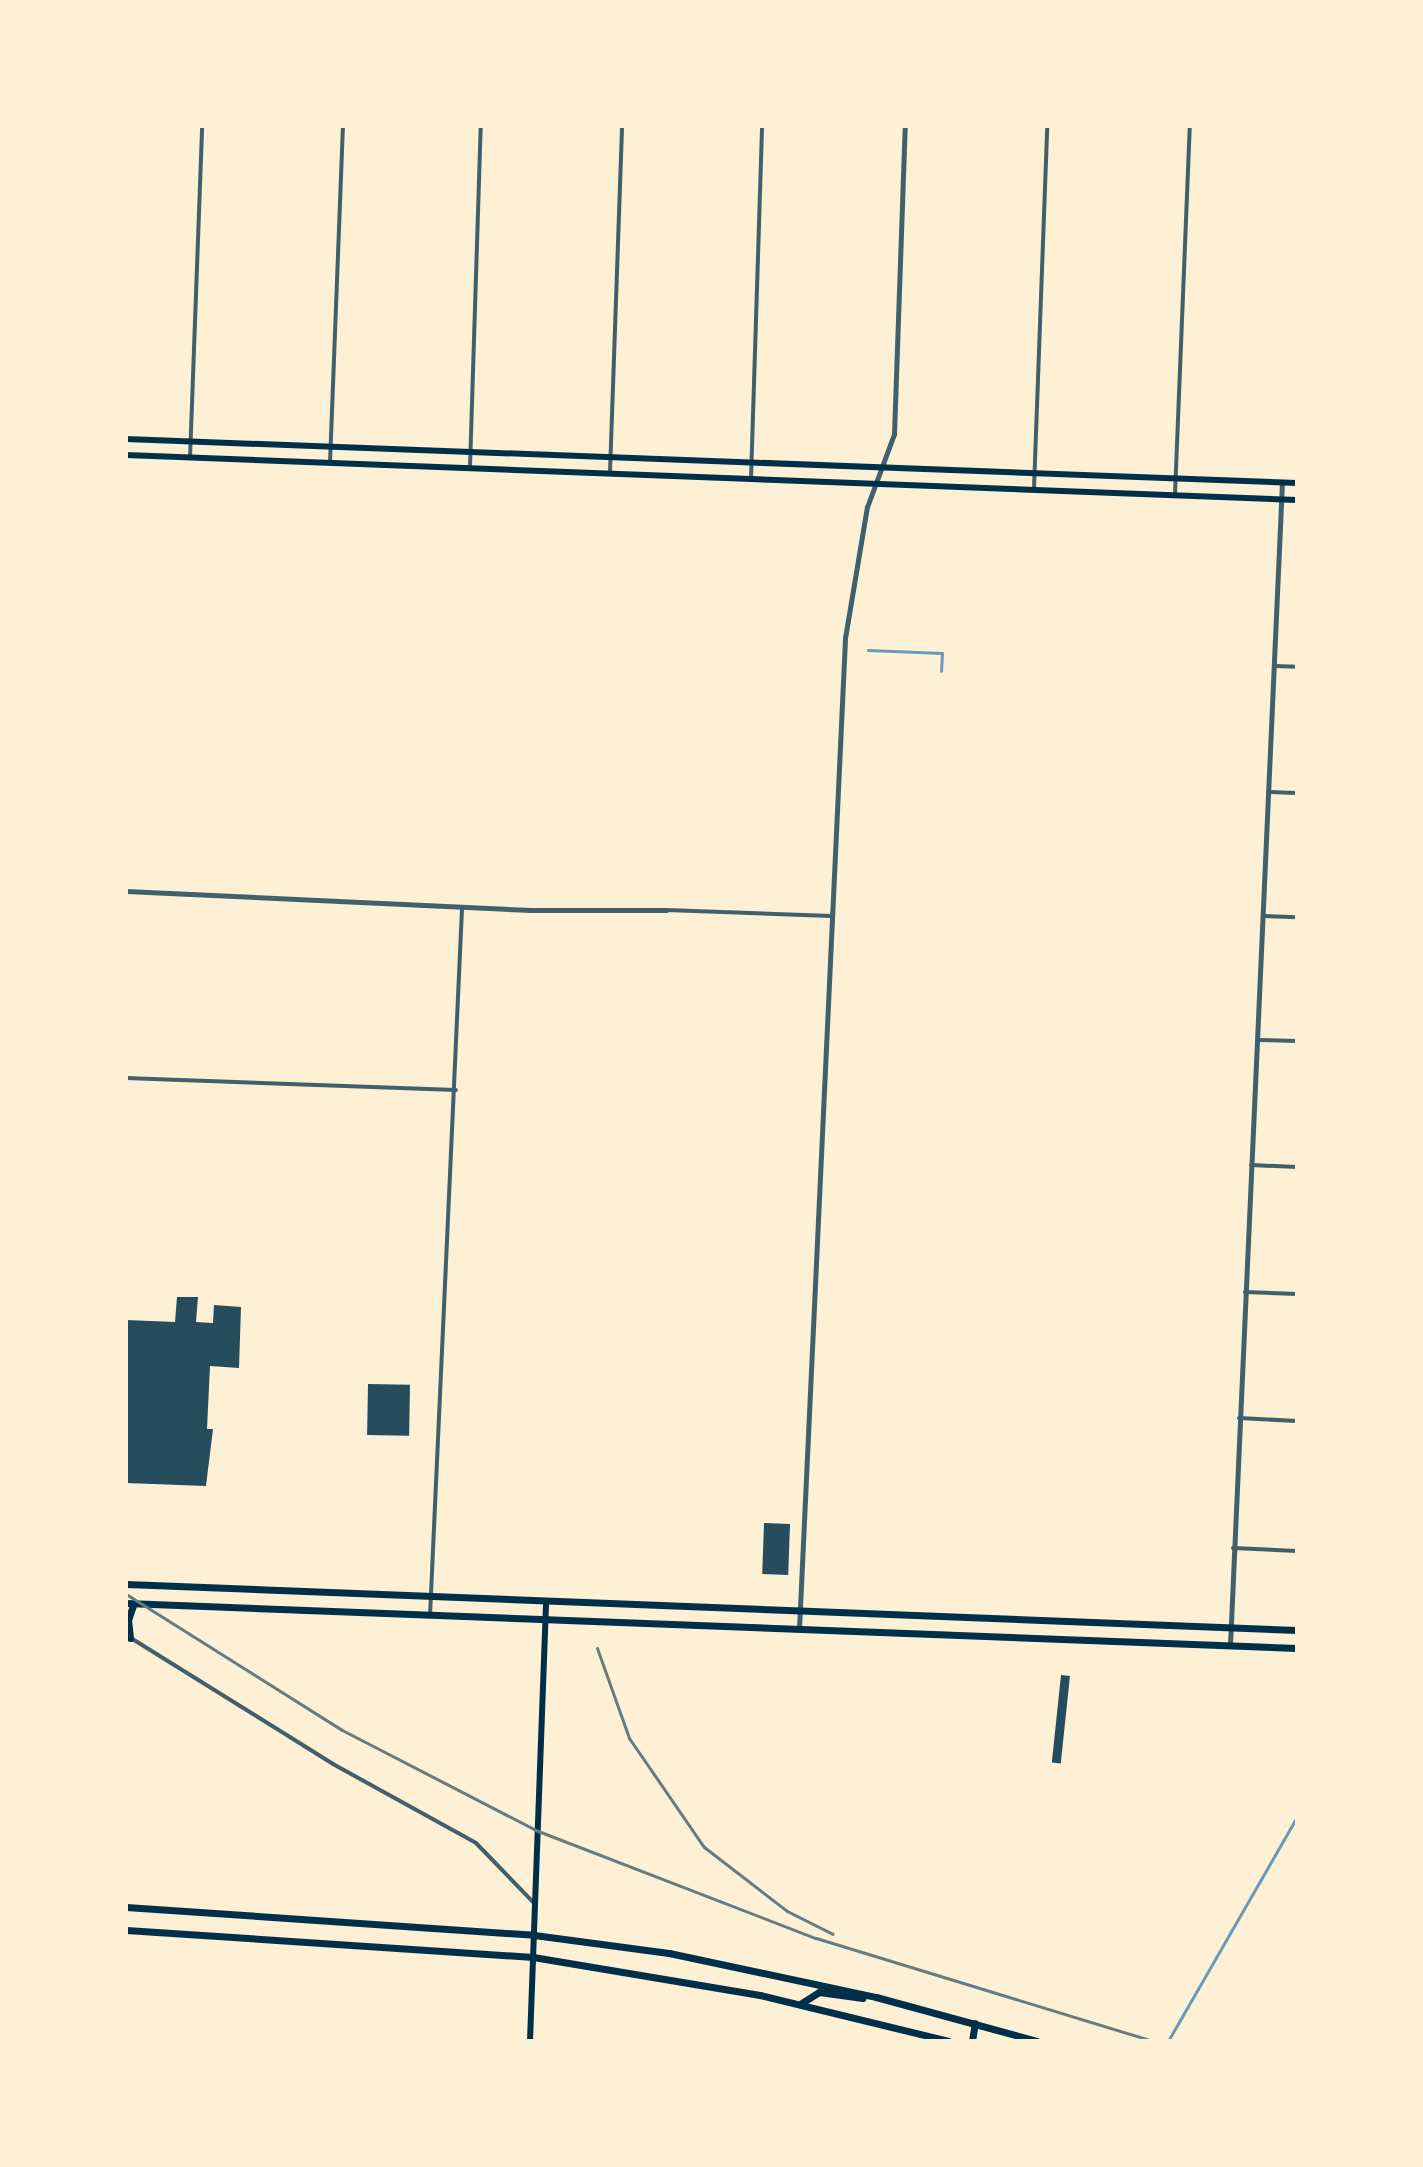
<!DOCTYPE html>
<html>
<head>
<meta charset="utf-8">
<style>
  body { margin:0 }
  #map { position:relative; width:1423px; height:2167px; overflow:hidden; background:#fdf0d5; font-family:"Golos Text",sans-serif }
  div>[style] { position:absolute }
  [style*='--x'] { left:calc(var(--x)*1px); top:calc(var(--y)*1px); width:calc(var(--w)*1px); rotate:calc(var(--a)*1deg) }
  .stream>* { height:3px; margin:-1.5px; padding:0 1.5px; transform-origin:1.5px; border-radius:1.5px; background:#669bbc }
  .building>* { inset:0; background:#264d5e; transform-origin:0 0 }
  .minor>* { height:4px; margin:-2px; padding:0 2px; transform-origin:2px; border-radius:2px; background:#3f606c }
  .tertiary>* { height:5px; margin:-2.5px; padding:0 2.5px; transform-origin:2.5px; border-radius:2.5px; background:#3f606c }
  .secondary>* { height:6px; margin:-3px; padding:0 3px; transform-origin:3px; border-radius:3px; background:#003049 }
  .primary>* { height:7px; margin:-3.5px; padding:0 3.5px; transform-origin:3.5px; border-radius:3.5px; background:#003049 }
  .rail>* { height:3px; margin:-1.5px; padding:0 1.5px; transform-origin:1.5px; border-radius:1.5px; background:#657d81 }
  span { translate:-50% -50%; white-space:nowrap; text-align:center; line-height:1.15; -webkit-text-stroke:7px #fdf0d5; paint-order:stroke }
  .frame { position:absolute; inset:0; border:128px solid #fdf0d5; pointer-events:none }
</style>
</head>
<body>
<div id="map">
  <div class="stream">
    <div style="--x:868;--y:650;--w:74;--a:2.3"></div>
    <div style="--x:942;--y:653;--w:18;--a:93"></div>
    <div style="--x:1168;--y:2041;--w:258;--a:-60.1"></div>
  </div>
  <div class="building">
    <div style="clip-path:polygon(177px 1297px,198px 1297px,196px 1322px,213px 1323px,214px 1305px,241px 1307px,239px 1368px,210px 1366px,207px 1429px,213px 1429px,206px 1486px,126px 1483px,126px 1320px,175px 1322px)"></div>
    <div style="left:368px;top:1384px;width:42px;height:51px;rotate:1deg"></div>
    <div style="left:764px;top:1523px;width:26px;height:51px;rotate:2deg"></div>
    <div style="left:1061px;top:1675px;width:9px;height:88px;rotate:6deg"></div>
  </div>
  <div class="minor">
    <div style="--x:190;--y:458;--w:332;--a:-87.9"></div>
    <div style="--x:330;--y:463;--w:337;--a:-87.8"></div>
    <div style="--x:470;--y:467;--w:341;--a:-88.2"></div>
    <div style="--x:610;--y:472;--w:346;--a:-88"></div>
    <div style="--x:751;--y:479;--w:353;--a:-88.2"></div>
    <div style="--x:1034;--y:488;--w:362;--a:-87.9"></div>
    <div style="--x:1175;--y:494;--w:368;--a:-87.7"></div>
    <div style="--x:1274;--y:666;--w:23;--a:2"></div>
    <div style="--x:1268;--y:792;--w:29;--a:2"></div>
    <div style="--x:666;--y:910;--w:165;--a:2.1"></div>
    <div style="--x:1263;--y:916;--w:34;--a:2"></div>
    <div style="--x:1257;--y:1040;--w:40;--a:1.4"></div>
    <div style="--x:126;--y:1078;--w:330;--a:2.1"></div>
    <div style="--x:1251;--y:1165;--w:46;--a:2.5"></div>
    <div style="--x:1245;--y:1292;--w:52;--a:2.2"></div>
    <div style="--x:1239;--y:1418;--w:58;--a:3"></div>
    <div style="--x:1233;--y:1548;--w:64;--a:2.7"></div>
    <div style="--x:430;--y:1616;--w:709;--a:-87.41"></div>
    <div style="--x:126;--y:1635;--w:244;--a:31.9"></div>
    <div style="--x:333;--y:1764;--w:163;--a:28.9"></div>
    <div style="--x:476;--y:1843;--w:85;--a:46"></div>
  </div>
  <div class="tertiary">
    <div style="--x:126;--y:891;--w:405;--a:2.7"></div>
    <div style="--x:531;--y:910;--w:135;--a:0"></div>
    <div style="--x:799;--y:1629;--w:992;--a:-87.34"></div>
    <div style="--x:845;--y:638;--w:133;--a:-80.5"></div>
    <div style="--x:867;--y:507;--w:78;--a:-69.7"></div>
    <div style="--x:894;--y:434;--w:308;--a:-88"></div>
    <div style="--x:1230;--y:1645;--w:1164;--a:-87.44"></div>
  </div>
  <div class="secondary">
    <div style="--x:126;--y:439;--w:1172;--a:2.15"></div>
    <div style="--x:126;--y:455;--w:1172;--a:2.2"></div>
    <div style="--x:530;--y:2041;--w:440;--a:-87.9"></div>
  </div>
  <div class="primary">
    <div style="--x:126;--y:1584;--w:1172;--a:2.25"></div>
    <div style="--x:126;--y:1603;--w:1172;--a:2.2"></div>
    <div style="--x:130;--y:1638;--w:18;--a:-96"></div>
    <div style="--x:128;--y:1620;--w:18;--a:-71"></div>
    <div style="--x:126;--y:1907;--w:409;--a:3.9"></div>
    <div style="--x:534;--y:1935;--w:136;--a:7.6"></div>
    <div style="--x:669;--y:1953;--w:212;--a:12"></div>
    <div style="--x:876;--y:1997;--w:167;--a:15.3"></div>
    <div style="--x:126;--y:1930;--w:408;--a:3.8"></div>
    <div style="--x:533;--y:1957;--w:230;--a:9.5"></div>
    <div style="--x:760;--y:1995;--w:194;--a:13.7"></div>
    <div style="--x:800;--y:2004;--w:22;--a:-32"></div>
    <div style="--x:819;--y:1992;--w:44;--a:7.8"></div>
    <div style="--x:972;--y:2041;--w:18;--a:-81"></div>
  </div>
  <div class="rail">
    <div style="--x:126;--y:1594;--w:255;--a:32.2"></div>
    <div style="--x:342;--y:1730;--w:220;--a:27.3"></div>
    <div style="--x:538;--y:1831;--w:298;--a:21.1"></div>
    <div style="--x:816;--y:1938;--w:352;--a:17"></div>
    <div style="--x:597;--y:1648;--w:96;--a:70.4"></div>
    <div style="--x:629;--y:1738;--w:132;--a:55.5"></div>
    <div style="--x:704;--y:1847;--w:105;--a:37.6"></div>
    <div style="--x:787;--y:1911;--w:51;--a:26.6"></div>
  </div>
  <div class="frame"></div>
</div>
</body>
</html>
